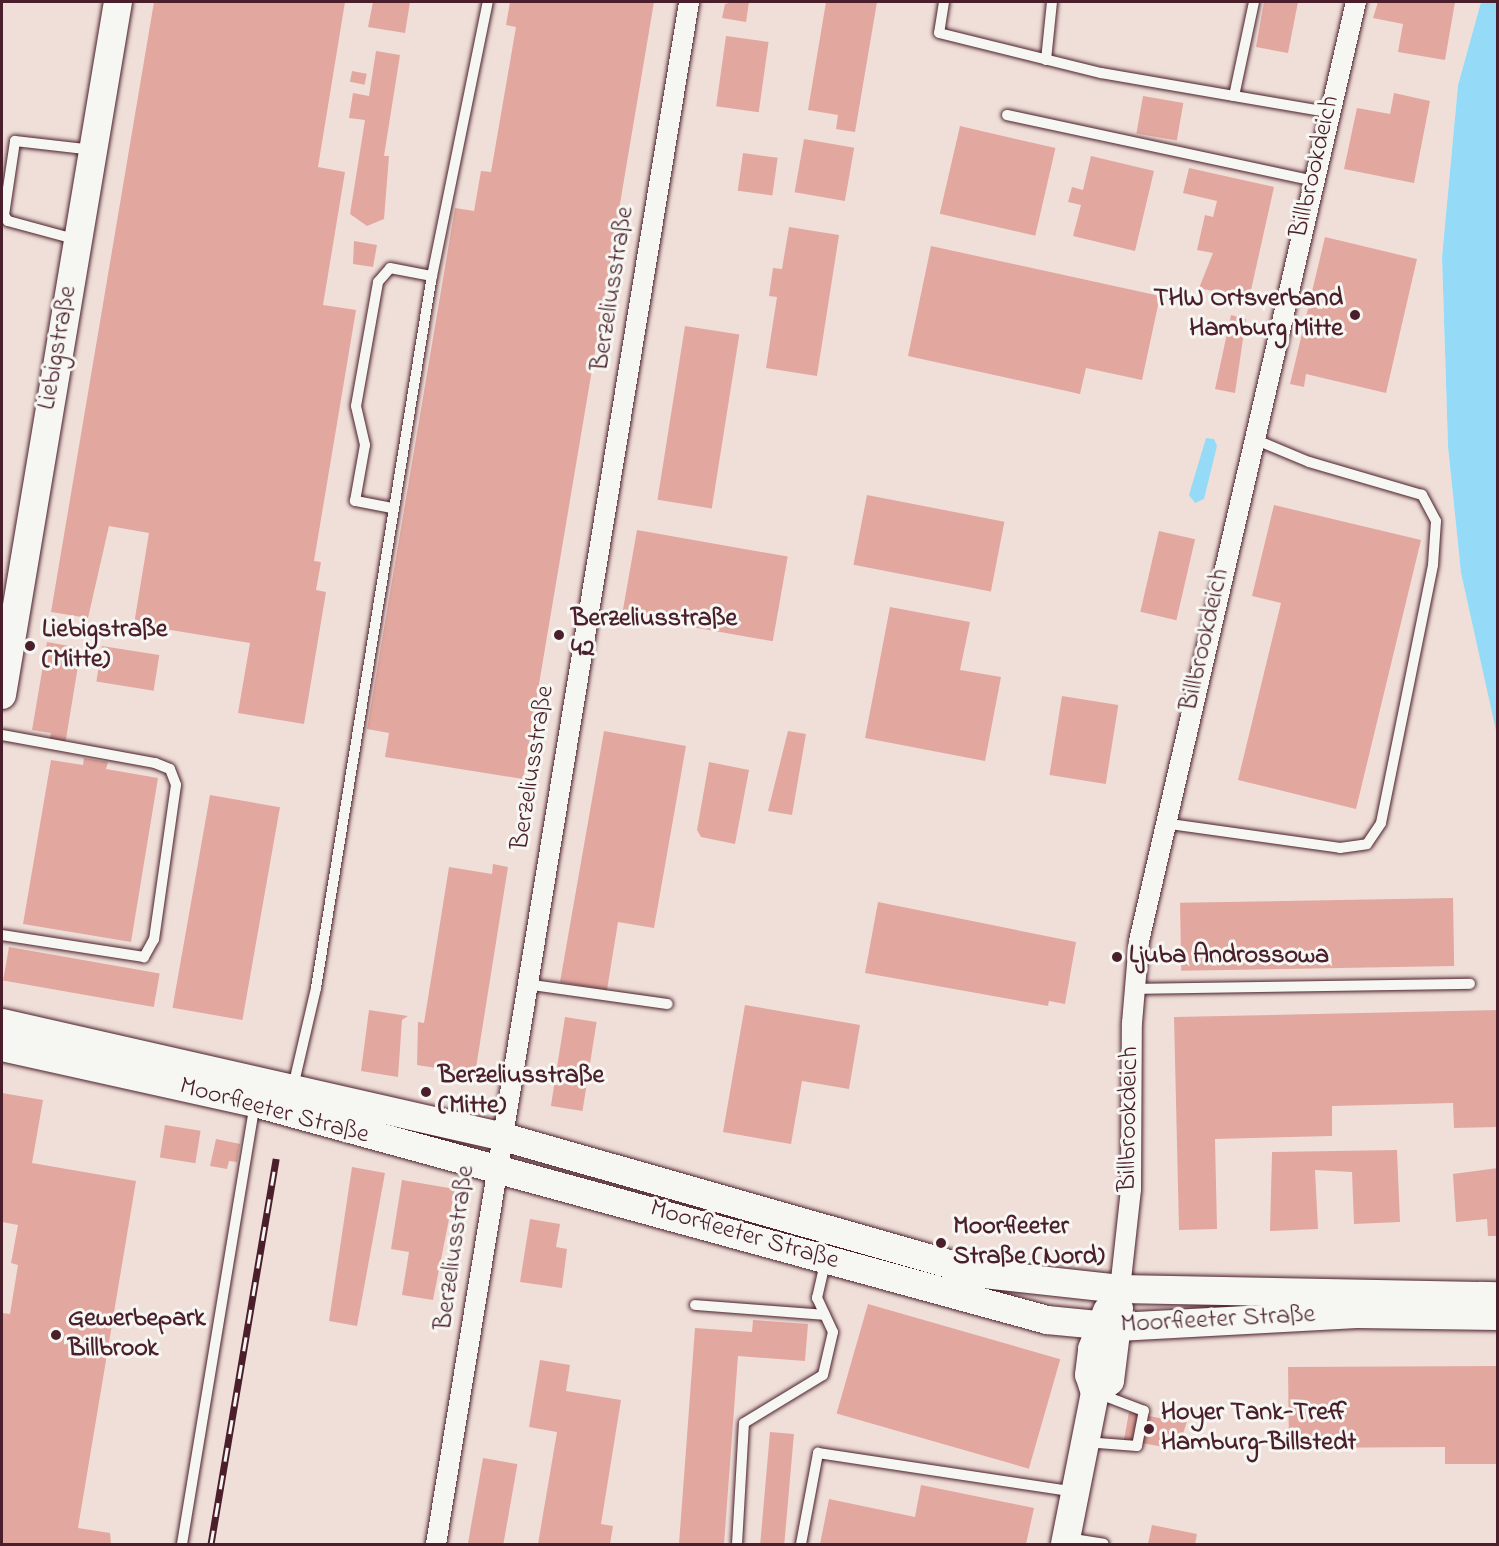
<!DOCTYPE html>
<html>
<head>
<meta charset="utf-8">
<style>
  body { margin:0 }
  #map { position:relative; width:1499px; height:1546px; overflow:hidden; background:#f6f6f2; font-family:"Indie Flower",sans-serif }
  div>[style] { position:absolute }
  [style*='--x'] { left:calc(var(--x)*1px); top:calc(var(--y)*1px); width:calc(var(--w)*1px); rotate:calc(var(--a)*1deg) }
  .built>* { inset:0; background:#f0dfd9 }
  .water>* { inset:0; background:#95dbf7 }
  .building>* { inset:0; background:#e2a89f; transform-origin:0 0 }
  .roads { filter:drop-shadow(0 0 2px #4a1f2b) drop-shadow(0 0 2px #4a1f2b) }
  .lane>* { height:10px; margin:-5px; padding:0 5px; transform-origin:5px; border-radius:5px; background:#f6f6f2 }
  .street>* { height:20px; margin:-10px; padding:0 10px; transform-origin:10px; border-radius:10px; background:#f6f6f2 }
  .secondary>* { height:28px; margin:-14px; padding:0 14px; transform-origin:14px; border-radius:14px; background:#f6f6f2 }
  .rail>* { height:7px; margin-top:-3.5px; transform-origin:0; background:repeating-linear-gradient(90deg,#f6f6f2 0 14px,#4a1f2b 0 28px); box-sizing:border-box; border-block:2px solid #4a1f2b }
  .dots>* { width:16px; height:16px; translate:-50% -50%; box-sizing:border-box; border:3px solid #f6f6f2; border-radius:50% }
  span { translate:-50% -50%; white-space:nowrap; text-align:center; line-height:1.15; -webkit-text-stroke:6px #f6f6f2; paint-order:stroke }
  .street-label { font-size:26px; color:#4a1f2b }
  .poi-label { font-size:26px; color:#4a1f2b; font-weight:700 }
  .right { translate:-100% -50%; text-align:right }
  .left { translate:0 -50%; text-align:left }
  .frame { position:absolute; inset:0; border:3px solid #4a1f2b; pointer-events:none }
</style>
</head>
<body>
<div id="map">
  <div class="built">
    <div style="clip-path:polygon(2px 2px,1481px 2px,1458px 85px,1442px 257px,1448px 447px,1461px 573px,1498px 735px,1497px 1544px,2px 1544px)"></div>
  </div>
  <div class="water">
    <div style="clip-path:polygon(1481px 2px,1498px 2px,1497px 735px,1461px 573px,1448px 447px,1442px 257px,1458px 85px)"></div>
    <div style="clip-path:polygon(1206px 438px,1214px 439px,1217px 446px,1204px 499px,1195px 503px,1189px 495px)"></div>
  </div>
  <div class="building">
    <div style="clip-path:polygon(154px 2px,345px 2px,318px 167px,345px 172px,323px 305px,356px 310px,314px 561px,321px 562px,316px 590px,326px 592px,304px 724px,238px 713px,250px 643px,134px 624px,149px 533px,109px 526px,88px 618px,51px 612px)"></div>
    <div style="clip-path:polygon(373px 2px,410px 2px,405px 33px,368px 27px)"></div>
    <div style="clip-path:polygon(510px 2px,654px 2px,523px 779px,385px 757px,389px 733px,367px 729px,455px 208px,474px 211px,481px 171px,491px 172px,516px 27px,506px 25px)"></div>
    <div style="clip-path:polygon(733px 2px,749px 2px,746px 22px,722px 18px,725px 4px)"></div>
    <div style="clip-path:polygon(826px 2px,877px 2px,855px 132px,836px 129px,838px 115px,808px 110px)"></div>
    <div style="clip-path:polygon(1264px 2px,1298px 2px,1288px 53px,1256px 47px)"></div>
    <div style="clip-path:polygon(1378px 2px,1455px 2px,1445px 60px,1398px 52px,1403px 24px,1373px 18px)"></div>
    <div style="left:726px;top:36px;width:43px;height:71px;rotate:8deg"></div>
    <div style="clip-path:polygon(376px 51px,400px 55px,384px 156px,389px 156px,384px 219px,367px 226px,350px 214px,365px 120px,349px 118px,353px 93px,369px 96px)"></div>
    <div style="left:352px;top:71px;width:15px;height:11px;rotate:11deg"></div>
    <div style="clip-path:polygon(1394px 93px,1430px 101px,1414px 183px,1344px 169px,1357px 108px,1390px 114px)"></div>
    <div style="left:1143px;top:96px;width:41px;height:38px;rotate:10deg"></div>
    <div style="left:960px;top:126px;width:98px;height:90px;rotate:13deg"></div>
    <div style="left:804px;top:139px;width:51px;height:54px;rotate:10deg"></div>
    <div style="left:743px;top:153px;width:35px;height:38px;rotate:8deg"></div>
    <div style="clip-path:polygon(1091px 156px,1154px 171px,1135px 251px,1073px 236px,1081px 205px,1068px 202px,1072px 187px,1083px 190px)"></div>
    <div style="clip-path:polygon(1189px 168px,1274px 187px,1249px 299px,1199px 288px,1213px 253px,1197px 250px,1205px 215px,1213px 217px,1217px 201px,1183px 193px)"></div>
    <div style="clip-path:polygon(789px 227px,839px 235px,817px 376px,766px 368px,777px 297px,769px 296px,773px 268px,782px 269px)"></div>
    <div style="clip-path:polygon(1325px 237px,1417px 259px,1386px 393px,1306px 374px,1304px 387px,1290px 384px)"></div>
    <div style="clip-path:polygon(354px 241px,377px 245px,373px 267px,353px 264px)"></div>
    <div style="clip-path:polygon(931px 246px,1160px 296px,1142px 380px,1086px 368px,1080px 394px,908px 356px)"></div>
    <div style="clip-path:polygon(1231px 315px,1246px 319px,1235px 393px,1215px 389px)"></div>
    <div style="left:685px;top:326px;width:55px;height:176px;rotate:9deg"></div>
    <div style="left:867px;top:495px;width:140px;height:71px;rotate:11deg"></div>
    <div style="clip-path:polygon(1274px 505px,1421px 540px,1356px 809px,1238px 780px,1281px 603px,1252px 596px)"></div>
    <div style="left:637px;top:530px;width:153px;height:86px;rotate:10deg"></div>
    <div style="left:1159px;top:531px;width:37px;height:83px;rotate:13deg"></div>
    <div style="clip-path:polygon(890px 607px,970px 622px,960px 670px,1001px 677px,985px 761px,865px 738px)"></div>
    <div style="clip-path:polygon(47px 642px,81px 648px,65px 745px,49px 743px,51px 733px,32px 730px)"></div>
    <div style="left:102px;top:646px;width:58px;height:36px;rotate:9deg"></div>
    <div style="left:1062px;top:696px;width:57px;height:80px;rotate:9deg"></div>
    <div style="clip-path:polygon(604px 731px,686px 746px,654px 928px,618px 922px,607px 990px,560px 982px)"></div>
    <div style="clip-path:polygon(788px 731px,806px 734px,792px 815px,768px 811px)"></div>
    <div style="clip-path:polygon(84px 758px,108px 762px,106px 769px,158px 778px,131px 942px,23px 924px,51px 760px,83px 765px)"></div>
    <div style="clip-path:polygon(709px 762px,749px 770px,735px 844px,701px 837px,697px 830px)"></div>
    <div style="left:210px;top:795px;width:71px;height:216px;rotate:10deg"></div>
    <div style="clip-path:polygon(493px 864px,508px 867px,475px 1074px,417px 1065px,418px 1022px,424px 1023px,449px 867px,492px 874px)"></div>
    <div style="left:1453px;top:898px;width:68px;height:273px;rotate:89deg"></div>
    <div style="clip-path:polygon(878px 902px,1076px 942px,1065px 1004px,1049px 1001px,1048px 1006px,865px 973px)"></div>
    <div style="left:9px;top:947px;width:153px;height:34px;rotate:10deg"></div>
    <div style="clip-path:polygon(745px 1005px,860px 1025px,849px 1089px,802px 1081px,791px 1144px,723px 1132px)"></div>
    <div style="clip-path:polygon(369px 1010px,408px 1016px,402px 1020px,398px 1077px,361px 1071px)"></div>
    <div style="clip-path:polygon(1498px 1010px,1498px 1127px,1454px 1128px,1453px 1103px,1332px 1106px,1332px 1136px,1215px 1139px,1217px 1229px,1179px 1230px,1174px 1017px)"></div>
    <div style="left:565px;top:1017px;width:32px;height:90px;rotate:9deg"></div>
    <div style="clip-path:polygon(2px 1093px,43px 1100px,32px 1163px,136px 1181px,78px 1528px,110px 1533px,111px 1544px,2px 1544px,2px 1313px,10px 1314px,18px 1265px,11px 1263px,18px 1225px,2px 1222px)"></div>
    <div style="left:165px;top:1125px;width:36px;height:33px;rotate:9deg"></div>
    <div style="clip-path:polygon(216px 1139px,240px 1144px,237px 1162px,229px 1161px,227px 1169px,210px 1166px)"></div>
    <div style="clip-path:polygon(1397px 1150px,1400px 1222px,1354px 1224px,1352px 1172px,1315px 1170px,1318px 1229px,1270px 1231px,1272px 1152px)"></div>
    <div style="clip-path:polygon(352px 1167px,385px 1173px,357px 1326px,329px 1321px)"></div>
    <div style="clip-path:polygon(1498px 1168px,1498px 1236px,1488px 1236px,1487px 1219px,1456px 1222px,1453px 1174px)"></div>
    <div style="clip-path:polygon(402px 1180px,455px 1189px,433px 1300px,402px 1295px,409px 1252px,391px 1249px)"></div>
    <div style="clip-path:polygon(530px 1219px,560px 1224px,556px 1247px,567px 1249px,562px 1288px,520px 1282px)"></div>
    <div style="left:868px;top:1304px;width:200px;height:114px;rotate:16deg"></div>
    <div style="clip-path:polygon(753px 1320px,808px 1324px,805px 1361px,738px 1356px,724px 1544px,679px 1544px,695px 1328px,752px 1332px)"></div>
    <div style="clip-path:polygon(540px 1360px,570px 1365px,566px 1391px,621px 1400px,601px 1524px,613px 1526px,610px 1544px,538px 1544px,557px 1432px,529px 1427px)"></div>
    <div style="clip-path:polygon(1498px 1366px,1498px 1464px,1445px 1464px,1445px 1447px,1289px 1448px,1288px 1367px)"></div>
    <div style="clip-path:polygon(1174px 1411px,1188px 1418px,1182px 1437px,1166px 1434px,1164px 1447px,1124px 1440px,1129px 1412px,1169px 1420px)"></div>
    <div style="left:770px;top:1432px;width:24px;height:112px;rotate:5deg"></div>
    <div style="left:483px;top:1458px;width:35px;height:87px;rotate:10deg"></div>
    <div style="clip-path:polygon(921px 1485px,1034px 1508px,1026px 1544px,820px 1544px,829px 1499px,915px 1517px)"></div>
    <div style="clip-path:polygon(1152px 1525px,1197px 1534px,1195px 1544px,1148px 1544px)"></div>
  </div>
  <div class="roads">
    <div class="lane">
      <div style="--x:944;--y:2;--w:31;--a:99"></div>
      <div style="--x:939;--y:33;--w:167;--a:13.9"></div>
      <div style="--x:1101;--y:73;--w:135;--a:9.8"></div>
      <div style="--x:1254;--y:2;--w:96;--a:102"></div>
      <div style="--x:1234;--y:96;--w:95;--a:9.7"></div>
      <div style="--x:1046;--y:60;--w:58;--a:-84.1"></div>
      <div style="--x:1007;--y:115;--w:314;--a:12.1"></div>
      <div style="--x:78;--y:240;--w:73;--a:-164.8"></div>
      <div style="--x:8;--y:221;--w:7;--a:-124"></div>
      <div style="--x:4;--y:215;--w:75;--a:-81.5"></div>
      <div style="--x:15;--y:141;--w:79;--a:6.6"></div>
      <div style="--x:392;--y:508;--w:38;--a:-169"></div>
      <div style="--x:355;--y:501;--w:57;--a:-79.9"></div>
      <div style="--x:365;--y:445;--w:40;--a:-103"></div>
      <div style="--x:356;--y:406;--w:126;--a:-79.9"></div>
      <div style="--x:378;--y:282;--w:18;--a:-49"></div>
      <div style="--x:390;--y:268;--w:43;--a:10.8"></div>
      <div style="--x:2;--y:735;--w:156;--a:10.4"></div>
      <div style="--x:155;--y:763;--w:16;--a:22"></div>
      <div style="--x:170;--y:769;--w:17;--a:69"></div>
      <div style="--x:176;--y:785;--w:156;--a:98.1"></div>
      <div style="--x:154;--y:939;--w:21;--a:119"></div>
      <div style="--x:144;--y:957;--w:144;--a:-171.2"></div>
      <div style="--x:1163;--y:823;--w:179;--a:8"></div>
      <div style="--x:1340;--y:848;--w:27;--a:-8"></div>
      <div style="--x:1367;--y:844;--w:25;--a:-56"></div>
      <div style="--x:1381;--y:823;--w:263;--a:-78.6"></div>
      <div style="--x:1433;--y:565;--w:44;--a:-86.1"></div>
      <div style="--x:1436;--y:521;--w:30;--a:-118"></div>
      <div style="--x:1422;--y:495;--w:118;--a:-163.7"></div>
      <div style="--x:1309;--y:462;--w:60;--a:-157.3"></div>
      <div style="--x:525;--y:984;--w:144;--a:8"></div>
      <div style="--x:1133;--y:989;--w:337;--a:-0.9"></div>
      <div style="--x:293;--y:1087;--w:102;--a:-76.9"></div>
      <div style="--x:316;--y:988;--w:716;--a:-80.76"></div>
      <div style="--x:431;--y:281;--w:285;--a:-78.5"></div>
      <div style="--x:695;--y:1305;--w:130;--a:4.4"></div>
      <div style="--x:1085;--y:1442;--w:52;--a:4.4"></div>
      <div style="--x:1137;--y:1446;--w:36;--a:-79"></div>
      <div style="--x:1144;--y:1411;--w:47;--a:-158.9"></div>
      <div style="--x:1067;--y:1538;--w:37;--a:9"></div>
      <div style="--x:182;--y:1544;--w:446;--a:-80.6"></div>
      <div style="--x:737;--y:1544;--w:121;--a:-86.7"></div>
      <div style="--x:744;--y:1423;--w:92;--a:-31.3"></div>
      <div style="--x:823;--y:1375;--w:44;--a:-76.9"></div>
      <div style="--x:833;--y:1332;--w:38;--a:-115"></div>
      <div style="--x:817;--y:1298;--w:39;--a:-77"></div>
      <div style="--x:801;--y:1544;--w:93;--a:-79.4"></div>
      <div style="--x:818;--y:1453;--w:261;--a:8.6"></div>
    </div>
    <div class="street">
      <div style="--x:1120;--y:1289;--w:101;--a:-83.7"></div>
      <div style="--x:1131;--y:1189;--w:166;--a:-89.7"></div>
      <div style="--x:1132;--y:1023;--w:82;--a:-85.1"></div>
      <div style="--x:1139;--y:941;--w:964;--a:-76.99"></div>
      <div style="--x:436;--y:1544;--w:1563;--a:-80.68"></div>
    </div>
    <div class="secondary">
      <div style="--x:2;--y:695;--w:703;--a:-80.5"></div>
      <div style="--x:2;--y:1023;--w:511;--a:12.78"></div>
      <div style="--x:500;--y:1136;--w:503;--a:15.91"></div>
      <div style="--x:984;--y:1274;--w:137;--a:6.3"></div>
      <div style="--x:1120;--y:1289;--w:378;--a:1.1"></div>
      <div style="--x:2;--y:1047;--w:259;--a:12.5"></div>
      <div style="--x:255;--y:1103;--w:821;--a:15.32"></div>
      <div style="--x:1047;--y:1320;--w:71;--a:5.6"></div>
      <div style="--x:1118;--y:1327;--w:239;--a:-3.1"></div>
      <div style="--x:1357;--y:1314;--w:141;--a:0.8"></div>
      <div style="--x:1095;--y:1393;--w:19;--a:-39"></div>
      <div style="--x:1110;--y:1381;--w:73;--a:-82.9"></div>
      <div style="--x:1065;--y:1544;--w:154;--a:-78.8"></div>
      <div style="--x:1095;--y:1393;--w:19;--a:-108"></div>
      <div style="--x:1089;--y:1375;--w:26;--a:-83"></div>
      <div style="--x:1092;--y:1349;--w:41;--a:-68.5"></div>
    </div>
  </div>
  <div class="rail">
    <div style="--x:211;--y:1544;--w:391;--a:-80.4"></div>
  </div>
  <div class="dots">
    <div style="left:1355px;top:315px;background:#4a1f2b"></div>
    <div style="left:559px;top:635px;background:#4a1f2b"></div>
    <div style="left:30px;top:646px;background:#4a1f2b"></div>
    <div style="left:1117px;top:957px;background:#4a1f2b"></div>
    <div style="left:426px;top:1092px;background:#4a1f2b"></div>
    <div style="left:941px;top:1243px;background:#4a1f2b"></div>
    <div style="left:56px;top:1335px;background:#4a1f2b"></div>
    <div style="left:1149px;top:1429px;background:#4a1f2b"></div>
  </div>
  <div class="street-label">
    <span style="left:1316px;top:167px;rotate:-77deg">Billbrookdeich</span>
    <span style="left:614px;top:289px;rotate:-81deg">Berzeliusstraße</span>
    <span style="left:59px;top:348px;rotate:-80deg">Liebigstraße</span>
    <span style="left:1206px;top:640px;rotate:-77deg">Billbrookdeich</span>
    <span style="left:534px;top:768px;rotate:-81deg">Berzeliusstraße</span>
    <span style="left:274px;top:1112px;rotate:15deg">Moorfleeter Straße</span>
    <span style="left:1130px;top:1119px;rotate:-89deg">Billbrookdeich</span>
    <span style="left:744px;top:1236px;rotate:16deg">Moorfleeter Straße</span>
    <span style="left:456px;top:1248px;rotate:-82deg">Berzeliusstraße</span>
    <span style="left:1218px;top:1321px;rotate:-3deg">Moorfleeter Straße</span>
  </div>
  <div class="poi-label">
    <span class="right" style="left:1343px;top:315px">THW Ortsverband<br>Hamburg Mitte</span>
    <span class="left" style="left:571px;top:635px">Berzeliusstraße<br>42</span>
    <span class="left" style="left:42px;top:646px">Liebigstraße<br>(Mitte)</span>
    <span class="left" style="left:1129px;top:957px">Ljuba Androssowa</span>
    <span class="left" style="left:438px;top:1092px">Berzeliusstraße<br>(Mitte)</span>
    <span class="left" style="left:953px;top:1243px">Moorfleeter<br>Straße (Nord)</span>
    <span class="left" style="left:68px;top:1335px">Gewerbepark<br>Billbrook</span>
    <span class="left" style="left:1161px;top:1429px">Hoyer Tank-Treff<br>Hamburg-Billstedt</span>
  </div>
  <div class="frame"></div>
</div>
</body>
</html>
